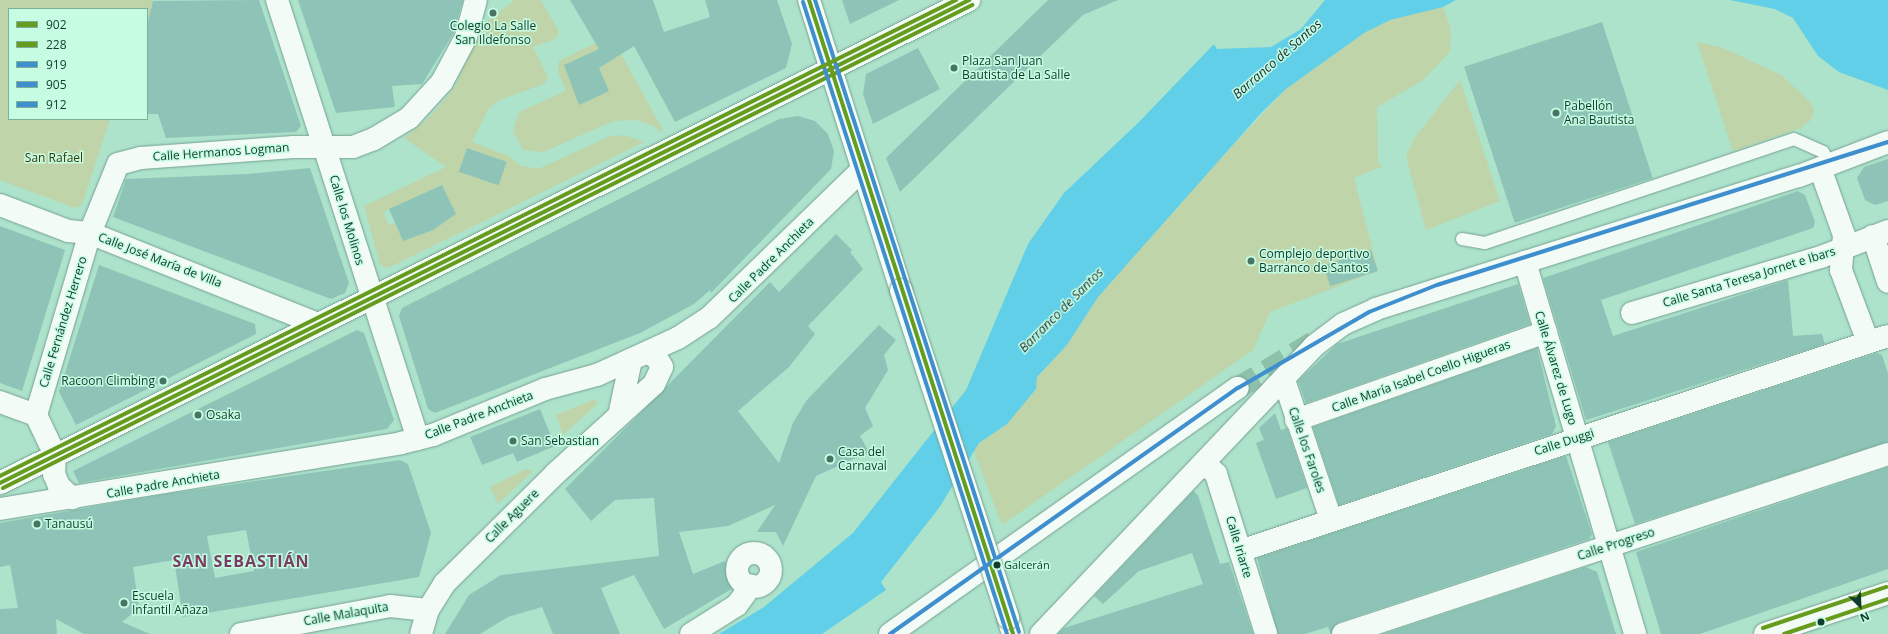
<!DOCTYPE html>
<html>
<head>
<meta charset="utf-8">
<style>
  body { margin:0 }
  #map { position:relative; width:1888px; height:634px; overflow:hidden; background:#ade2cb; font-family:"Open Sans",sans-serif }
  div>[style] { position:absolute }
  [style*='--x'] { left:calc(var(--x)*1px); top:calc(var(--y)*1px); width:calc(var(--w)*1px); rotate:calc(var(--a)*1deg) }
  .green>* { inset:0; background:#bfd4a8 }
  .water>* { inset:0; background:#61cfe7 }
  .building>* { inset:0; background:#8ec4b7; transform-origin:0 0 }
  .street-tunnel>* { height:22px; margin-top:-11px; transform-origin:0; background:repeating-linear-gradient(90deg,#8ec1ab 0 22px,transparent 0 33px) }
  .roads { filter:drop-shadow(0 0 1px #75a190) drop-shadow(0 0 1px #75a190) }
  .lane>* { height:12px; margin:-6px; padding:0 6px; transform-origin:6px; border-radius:6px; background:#f3fbf7 }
  .street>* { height:22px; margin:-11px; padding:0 11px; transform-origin:11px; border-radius:11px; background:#f3fbf7 }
  .street>.ring { margin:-11px; padding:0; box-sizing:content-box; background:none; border:22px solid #f3fbf7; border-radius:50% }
  .secondary>* { height:22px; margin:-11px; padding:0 11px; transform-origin:11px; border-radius:11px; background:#f3fbf7 }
  .bridges { filter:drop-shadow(0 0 1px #75a190) drop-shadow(0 0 1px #75a190) }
  .secondary-bridge>* { height:22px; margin:-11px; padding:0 11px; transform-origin:11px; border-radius:11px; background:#f3fbf7 }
  .bus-1>* { height:4px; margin:-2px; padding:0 2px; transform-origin:2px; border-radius:2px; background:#649d20 }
  .bus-2>* { height:4px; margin:-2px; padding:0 2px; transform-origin:2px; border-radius:2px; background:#669c1e }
  .bus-3>* { height:4px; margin:-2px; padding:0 2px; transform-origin:2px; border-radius:2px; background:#3f8fcf }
  .bus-4>* { height:4px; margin:-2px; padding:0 2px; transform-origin:2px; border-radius:2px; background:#3f8fcf }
  .bus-5>* { height:4px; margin:-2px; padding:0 2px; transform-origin:2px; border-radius:2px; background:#3f8fcf }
  .bus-6>* { height:4px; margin:-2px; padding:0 2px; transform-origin:2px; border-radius:2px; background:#669c1e }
  .dots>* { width:11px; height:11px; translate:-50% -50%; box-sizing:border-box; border:2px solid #c5fce2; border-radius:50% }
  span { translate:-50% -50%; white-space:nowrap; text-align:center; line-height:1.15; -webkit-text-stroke:3px #c5fce2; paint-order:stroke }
  .bus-label { font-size:11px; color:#113b2b }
  .left { translate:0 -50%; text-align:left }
  .poi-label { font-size:12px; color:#113b2b }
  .right { translate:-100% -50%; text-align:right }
  .street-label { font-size:12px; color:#113b2b }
  .park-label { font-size:12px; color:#393606 }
  .water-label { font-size:13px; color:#182e37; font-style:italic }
  .district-label { font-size:16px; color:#7a3c62; font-weight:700; letter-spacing:1px }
  .legend { position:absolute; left:8px; top:8px; width:140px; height:112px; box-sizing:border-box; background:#c5fce2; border:1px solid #7daf99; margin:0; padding:5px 7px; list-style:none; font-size:12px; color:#113b2b }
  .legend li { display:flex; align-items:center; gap:8px; height:20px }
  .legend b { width:20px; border:1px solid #7daf99 }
  .north { position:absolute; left:1840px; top:586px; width:40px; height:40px; -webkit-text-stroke:3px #c5fce2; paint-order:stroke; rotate:156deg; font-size:11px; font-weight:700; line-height:16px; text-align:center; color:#113b2b }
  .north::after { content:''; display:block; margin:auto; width:14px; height:18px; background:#113b2b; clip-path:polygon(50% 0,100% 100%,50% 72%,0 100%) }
</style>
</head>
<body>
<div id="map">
  <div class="green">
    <div style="clip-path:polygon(0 0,153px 0,147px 25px,147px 9px,9px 9px,9px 119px,110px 119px,82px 205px,75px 208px,0 180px)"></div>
    <div style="clip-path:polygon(evenodd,515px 0,541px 0,559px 32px,555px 39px,533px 47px,548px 77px,544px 84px,500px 100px,489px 108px,472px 142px,509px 156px,521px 166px,538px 169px,608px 137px,624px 135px,644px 142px,388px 268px,380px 265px,364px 206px,446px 167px,404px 138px,432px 115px,455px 87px,483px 24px,515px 0,442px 185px,456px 214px,433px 230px,403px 241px,395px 223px,389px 225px,383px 212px,442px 185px)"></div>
    <div style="clip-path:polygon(1443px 7px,1451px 30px,1450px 52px,1422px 81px,1377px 107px,1378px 162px,1383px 166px,1354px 178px,1378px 271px,1270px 312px,1253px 350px,1002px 525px,974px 451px,979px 443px,1007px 424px,1037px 377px,1067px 345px,1098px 297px,1162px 221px,1286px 89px,1364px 33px,1390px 20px)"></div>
    <div style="clip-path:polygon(1697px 42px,1723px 48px,1781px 75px,1810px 102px,1814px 110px,1811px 120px,1801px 128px,1733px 151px)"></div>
    <div style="clip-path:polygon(596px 43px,621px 54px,663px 130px,660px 132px,656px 127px,636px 120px,613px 121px,544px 152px,523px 150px,513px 131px,519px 112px,566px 91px,558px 71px,559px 61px)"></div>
    <div style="clip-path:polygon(1460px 80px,1500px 201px,1426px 230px,1406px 157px,1413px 140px)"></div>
    <div style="clip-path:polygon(595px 399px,597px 404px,563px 435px,556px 415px)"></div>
    <div style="clip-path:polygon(526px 469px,532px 470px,531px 473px,498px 504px,490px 487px)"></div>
  </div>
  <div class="water">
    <div style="clip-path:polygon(1325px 0,1456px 0,1443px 7px,1390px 20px,1364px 33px,1286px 89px,1262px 112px,1098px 297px,1067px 345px,1037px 377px,1036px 389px,1007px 424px,979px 443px,939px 508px,881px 582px,886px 590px,822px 634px,719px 634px,764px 607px,853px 533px,966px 390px,1028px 244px,1064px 193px,1139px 122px,1214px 44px,1217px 49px,1271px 47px,1301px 29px)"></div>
    <div style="clip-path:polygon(1730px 0,1888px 0,1888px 90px,1839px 72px,1818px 56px,1793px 18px,1775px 9px)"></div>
  </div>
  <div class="building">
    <div style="clip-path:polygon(259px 0,301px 126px,296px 132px,166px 138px,158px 114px,147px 114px,147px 25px,153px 1px)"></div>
    <div style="clip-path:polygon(298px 0,463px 0,453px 34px,422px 84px,392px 86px,395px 107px,336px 113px)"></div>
    <div style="clip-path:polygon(570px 0,653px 0,664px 32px,710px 17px,705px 0,777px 0,792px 44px,786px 68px,675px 122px,634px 46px,599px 68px,609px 91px,579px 105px,564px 65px,599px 49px)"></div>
    <div style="clip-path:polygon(842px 0,899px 0,850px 24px)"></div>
    <div style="clip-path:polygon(1048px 0,1118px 0,1083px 15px,900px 192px,886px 158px)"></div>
    <div style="left:1602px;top:22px;width:164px;height:145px;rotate:72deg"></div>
    <div style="clip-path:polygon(918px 48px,940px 89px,873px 124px,863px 94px,866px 74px)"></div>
    <div style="clip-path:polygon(798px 116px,815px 121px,828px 134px,834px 151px,831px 169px,711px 293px,710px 290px,694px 304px,640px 333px,435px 413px,428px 409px,399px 316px,402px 308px,779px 119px)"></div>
    <div style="left:467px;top:148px;width:42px;height:25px;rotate:19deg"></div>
    <div style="clip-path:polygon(1888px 159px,1888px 201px,1875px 205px,1865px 200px,1857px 178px,1864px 167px)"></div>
    <div style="clip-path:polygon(310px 168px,349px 283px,345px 293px,331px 299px,113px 217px,126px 179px,248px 174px)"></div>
    <div style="clip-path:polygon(442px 185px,456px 214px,433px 230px,403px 241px,389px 209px)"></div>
    <div style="clip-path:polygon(1798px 191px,1805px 195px,1815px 222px,1813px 228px,1601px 300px,1613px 336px,1788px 280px,1793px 336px,1822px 334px,1825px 344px,1586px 420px,1543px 278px)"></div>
    <div style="clip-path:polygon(0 226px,65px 250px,22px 391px,0 383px)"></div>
    <div style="clip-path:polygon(836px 234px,852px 250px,850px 252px,863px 269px,808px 326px,815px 334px,789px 367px,738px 411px,779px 463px,793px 423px,806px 401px,879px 325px,896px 340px,884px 355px,888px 370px,865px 408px,873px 426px,860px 436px,869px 452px,816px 476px,783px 546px,776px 532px,757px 532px,775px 505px,728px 526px,679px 532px,693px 574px,725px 561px,735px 587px,664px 629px,634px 575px,601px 588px,620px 634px,553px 634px,542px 607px,508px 617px,480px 634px,445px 634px,469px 595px,501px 575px,659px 556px,654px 498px,615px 500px,591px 521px,565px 489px,770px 282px,779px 292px)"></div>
    <div style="left:1371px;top:250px;width:22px;height:50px;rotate:72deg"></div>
    <div style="clip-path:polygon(99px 265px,255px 324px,256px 334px,76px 425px,59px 392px)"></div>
    <div style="clip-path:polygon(1518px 284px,1530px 324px,1306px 403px,1298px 381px,1337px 344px)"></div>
    <div style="clip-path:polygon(357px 330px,364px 333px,394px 420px,387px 429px,79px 483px,73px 471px)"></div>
    <div style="clip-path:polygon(1537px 348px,1556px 426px,1552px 434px,1339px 505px,1313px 427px)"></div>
    <div style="clip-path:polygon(1877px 353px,1882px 355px,1888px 373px,1888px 442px,1635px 524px,1608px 442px)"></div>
    <div style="clip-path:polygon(540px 409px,555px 446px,517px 462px,513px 453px,482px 465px,470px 437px)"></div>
    <div style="clip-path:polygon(1275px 413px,1281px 430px,1287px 428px,1307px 488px,1276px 499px,1256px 443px,1264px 440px,1259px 428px)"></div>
    <div style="clip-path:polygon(1566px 456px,1592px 534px,1589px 539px,1339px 622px,1331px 634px,1328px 627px,1305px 634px,1278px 634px,1257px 558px)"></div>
    <div style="clip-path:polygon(evenodd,400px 460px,408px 464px,431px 533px,419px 577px,183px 617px,174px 560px,133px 567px,139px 608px,122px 622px,150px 634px,84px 634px,56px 619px,57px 634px,0 634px,0 609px,18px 608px,10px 565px,0 567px,0 523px,160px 495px,400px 460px,246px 530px,254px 571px,215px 578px,207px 536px,246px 530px)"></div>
    <div style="clip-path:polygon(1888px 467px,1888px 569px,1700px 634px,1661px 634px,1636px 552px)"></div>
    <div style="clip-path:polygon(1193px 491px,1198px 495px,1220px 564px,1229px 562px,1253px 634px,1058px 634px,1064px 628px,1203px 584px,1192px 553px,1139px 571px,1103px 604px,1094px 596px)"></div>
    <div style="clip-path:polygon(1586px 567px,1597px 572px,1616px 634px,1383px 634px)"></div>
  </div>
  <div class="street-tunnel">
    <div style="--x:1238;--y:388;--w:92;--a:-31.3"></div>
  </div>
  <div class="roads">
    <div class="lane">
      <div style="--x:1462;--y:239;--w:23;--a:10"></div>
      <div style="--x:1485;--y:243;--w:326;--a:-18.6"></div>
      <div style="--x:1794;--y:139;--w:32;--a:24"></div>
      <div style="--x:1823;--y:152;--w:14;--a:60"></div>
    </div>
    <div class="street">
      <div style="--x:277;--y:0;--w:461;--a:72.2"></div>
      <div style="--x:1820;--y:168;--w:71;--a:70.3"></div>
      <div style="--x:1844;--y:235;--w:35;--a:95"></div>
      <div style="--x:1841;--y:270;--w:77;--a:69.4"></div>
      <div style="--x:0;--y:205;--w:73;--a:20.9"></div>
      <div style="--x:68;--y:231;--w:22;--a:5"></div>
      <div style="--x:90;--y:233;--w:245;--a:21.8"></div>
      <div style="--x:1873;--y:236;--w:48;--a:71.9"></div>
      <div style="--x:1525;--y:262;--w:388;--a:73.5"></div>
      <div style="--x:1632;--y:313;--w:197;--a:-16.5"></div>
      <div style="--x:1821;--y:257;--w:72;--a:-21.2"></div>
      <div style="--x:1284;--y:380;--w:148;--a:71.4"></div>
      <div style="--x:0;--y:402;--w:38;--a:20"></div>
      <div style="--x:36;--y:415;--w:44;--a:64.6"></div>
      <div style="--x:55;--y:455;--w:19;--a:93"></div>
      <div style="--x:54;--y:474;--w:13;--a:67"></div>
      <div style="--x:59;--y:486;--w:18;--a:43"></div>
      <div style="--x:620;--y:411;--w:52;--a:-77.8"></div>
      <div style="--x:36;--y:415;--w:190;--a:-73.5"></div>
      <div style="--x:90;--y:233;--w:74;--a:-67.9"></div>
      <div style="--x:118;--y:164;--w:24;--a:-15"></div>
      <div style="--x:141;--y:158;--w:153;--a:-4.1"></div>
      <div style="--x:294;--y:147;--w:59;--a:0"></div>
      <div style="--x:353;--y:147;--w:22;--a:-21"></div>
      <div style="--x:374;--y:139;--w:41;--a:-31"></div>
      <div style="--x:409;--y:118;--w:49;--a:-47.5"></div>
      <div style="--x:442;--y:82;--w:51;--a:-61.9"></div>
      <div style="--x:466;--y:37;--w:38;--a:-75"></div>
      <div style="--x:1296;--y:420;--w:265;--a:-19.4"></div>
      <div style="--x:1205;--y:464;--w:15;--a:42"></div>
      <div style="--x:1216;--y:474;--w:168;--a:72.6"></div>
      <div style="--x:0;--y:509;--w:406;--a:-9.3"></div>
      <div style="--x:401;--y:443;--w:33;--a:-14"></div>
      <div style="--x:433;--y:435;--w:121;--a:-22.3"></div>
      <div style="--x:545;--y:389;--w:54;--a:-15.1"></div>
      <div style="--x:597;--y:375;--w:89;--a:-24.6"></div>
      <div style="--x:678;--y:338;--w:37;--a:-33"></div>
      <div style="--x:709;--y:318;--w:214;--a:-44.1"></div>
      <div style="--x:1240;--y:551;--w:683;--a:-18.36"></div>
      <div class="ring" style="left:737px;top:553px;width:12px;height:12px"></div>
      <div style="--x:241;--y:634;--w:152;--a:-10.6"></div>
      <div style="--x:390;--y:606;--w:38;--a:6"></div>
      <div style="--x:421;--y:634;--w:25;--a:-74"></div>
      <div style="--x:428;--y:610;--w:32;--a:-58"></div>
      <div style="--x:445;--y:583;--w:155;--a:-44.7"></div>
      <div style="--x:555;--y:474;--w:134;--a:-42.3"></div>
      <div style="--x:654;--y:384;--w:19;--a:-65"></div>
      <div style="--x:662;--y:367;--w:12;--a:-121"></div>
      <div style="--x:656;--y:357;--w:10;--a:-156"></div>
      <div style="--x:691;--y:634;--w:54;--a:-32.2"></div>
      <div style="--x:737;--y:605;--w:24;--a:-54"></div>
      <div style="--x:890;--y:634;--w:426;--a:-35.3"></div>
      <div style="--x:1041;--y:634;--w:397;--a:-46.5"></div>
      <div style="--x:1314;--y:346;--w:36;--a:-37"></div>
      <div style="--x:1343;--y:324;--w:36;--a:-24"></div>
      <div style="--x:1376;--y:309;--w:443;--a:-17.5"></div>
      <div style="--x:1799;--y:176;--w:95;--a:-20.9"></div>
      <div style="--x:1343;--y:634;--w:574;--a:-18.28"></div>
      <div style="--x:1765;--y:634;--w:130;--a:-18.4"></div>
    </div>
    <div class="secondary">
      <div style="--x:809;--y:0;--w:304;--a:72.4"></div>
      <div style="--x:0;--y:483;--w:1083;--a:-26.49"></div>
      <div style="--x:1008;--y:618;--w:17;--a:73"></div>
    </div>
  </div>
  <div class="bridges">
    <div class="secondary-bridge">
      <div style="--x:901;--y:290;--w:345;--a:71.9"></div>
    </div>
  </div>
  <div class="bus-1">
    <div style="--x:809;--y:0;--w:666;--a:72.16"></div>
    <div style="--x:0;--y:483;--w:1083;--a:-26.49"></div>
  </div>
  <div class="bus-2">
    <div style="--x:3;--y:488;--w:1083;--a:-26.49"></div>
    <div style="--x:1784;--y:634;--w:110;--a:-18.6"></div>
  </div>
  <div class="bus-3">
    <div style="--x:890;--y:634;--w:426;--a:-35.3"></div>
    <div style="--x:1238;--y:388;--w:151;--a:-30.1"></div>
    <div style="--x:1369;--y:312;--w:73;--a:-21.7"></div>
    <div style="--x:1437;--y:285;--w:473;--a:-17.6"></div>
  </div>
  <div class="bus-4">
    <div style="--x:803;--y:2;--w:664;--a:72.11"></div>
  </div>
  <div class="bus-5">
    <div style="--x:815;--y:0;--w:664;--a:72.11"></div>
  </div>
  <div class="bus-6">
    <div style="--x:0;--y:476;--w:1068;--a:-26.47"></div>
    <div style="--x:1763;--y:628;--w:130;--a:-18.4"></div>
  </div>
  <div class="dots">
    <div style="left:493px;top:13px;background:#487563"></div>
    <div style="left:954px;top:68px;background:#487563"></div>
    <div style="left:1556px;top:113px;background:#487563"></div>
    <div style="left:1251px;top:261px;background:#487563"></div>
    <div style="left:163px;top:381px;background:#487563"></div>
    <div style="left:198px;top:415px;background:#487563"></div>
    <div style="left:513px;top:441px;background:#487563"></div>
    <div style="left:830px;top:459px;background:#487563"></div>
    <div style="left:37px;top:524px;background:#487563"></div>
    <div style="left:997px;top:565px;background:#113b2b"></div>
    <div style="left:124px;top:603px;background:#487563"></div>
    <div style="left:1821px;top:622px;background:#113b2b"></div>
  </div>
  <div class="bus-label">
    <span class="left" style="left:1004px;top:565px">Galcerán</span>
  </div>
  <div class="poi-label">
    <span style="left:493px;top:33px">Colegio La Salle<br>San Ildefonso</span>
    <span class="left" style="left:962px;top:68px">Plaza San Juan<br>Bautista de La Salle</span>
    <span class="left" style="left:1564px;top:113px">Pabellón<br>Ana Bautista</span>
    <span class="left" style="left:1259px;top:261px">Complejo deportivo<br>Barranco de Santos</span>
    <span class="right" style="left:155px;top:381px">Racoon Climbing</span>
    <span class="left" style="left:206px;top:415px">Osaka</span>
    <span class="left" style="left:521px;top:441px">San Sebastian</span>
    <span class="left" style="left:838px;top:459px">Casa del<br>Carnaval</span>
    <span class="left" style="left:45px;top:524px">Tanausú</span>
    <span class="left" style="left:132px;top:603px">Escuela<br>Infantil Añaza</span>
  </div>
  <div class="street-label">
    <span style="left:221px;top:152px;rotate:-4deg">Calle Hermanos Logman</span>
    <span style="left:347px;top:220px;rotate:73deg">Calle los Molinos</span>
    <span style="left:160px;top:260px;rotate:21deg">Calle José María de Villa</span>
    <span style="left:771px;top:260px;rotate:-45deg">Calle Padre Anchieta</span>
    <span style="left:1749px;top:277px;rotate:-17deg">Calle Santa Teresa Jornet e Ibars</span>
    <span style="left:63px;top:322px;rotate:-73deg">Calle Fernández Herrero</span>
    <span style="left:1556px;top:368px;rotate:73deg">Calle Álvarez de Lugo</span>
    <span style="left:1421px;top:376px;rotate:-20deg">Calle María Isabel Coello Higueras</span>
    <span style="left:479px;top:415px;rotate:-21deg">Calle Padre Anchieta</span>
    <span style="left:1564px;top:442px;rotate:-18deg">Calle Duggi</span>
    <span style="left:1307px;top:450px;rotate:71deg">Calle los Faroles</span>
    <span style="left:163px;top:484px;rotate:-10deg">Calle Padre Anchieta</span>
    <span style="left:512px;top:516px;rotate:-45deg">Calle Aguere</span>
    <span style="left:1616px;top:544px;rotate:-18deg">Calle Progreso</span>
    <span style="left:1239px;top:547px;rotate:73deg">Calle Iriarte</span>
    <span style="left:346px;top:614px;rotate:-10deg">Calle Malaquita</span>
  </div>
  <div class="park-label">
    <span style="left:54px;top:158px">San Rafael</span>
  </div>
  <div class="water-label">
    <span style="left:1277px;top:59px;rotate:-41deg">Barranco de Santos</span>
    <span style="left:1061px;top:310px;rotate:-45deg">Barranco de Santos</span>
  </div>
  <div class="district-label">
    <span style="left:241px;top:561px">SAN SEBASTIÁN</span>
  </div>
  <ul class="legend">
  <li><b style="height:5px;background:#649d20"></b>902</li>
  <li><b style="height:5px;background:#669c1e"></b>228</li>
  <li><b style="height:5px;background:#3f8fcf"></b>919</li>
  <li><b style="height:5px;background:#3f8fcf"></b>905</li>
  <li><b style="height:5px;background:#3f8fcf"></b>912</li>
  </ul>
  <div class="north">N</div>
</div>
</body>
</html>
